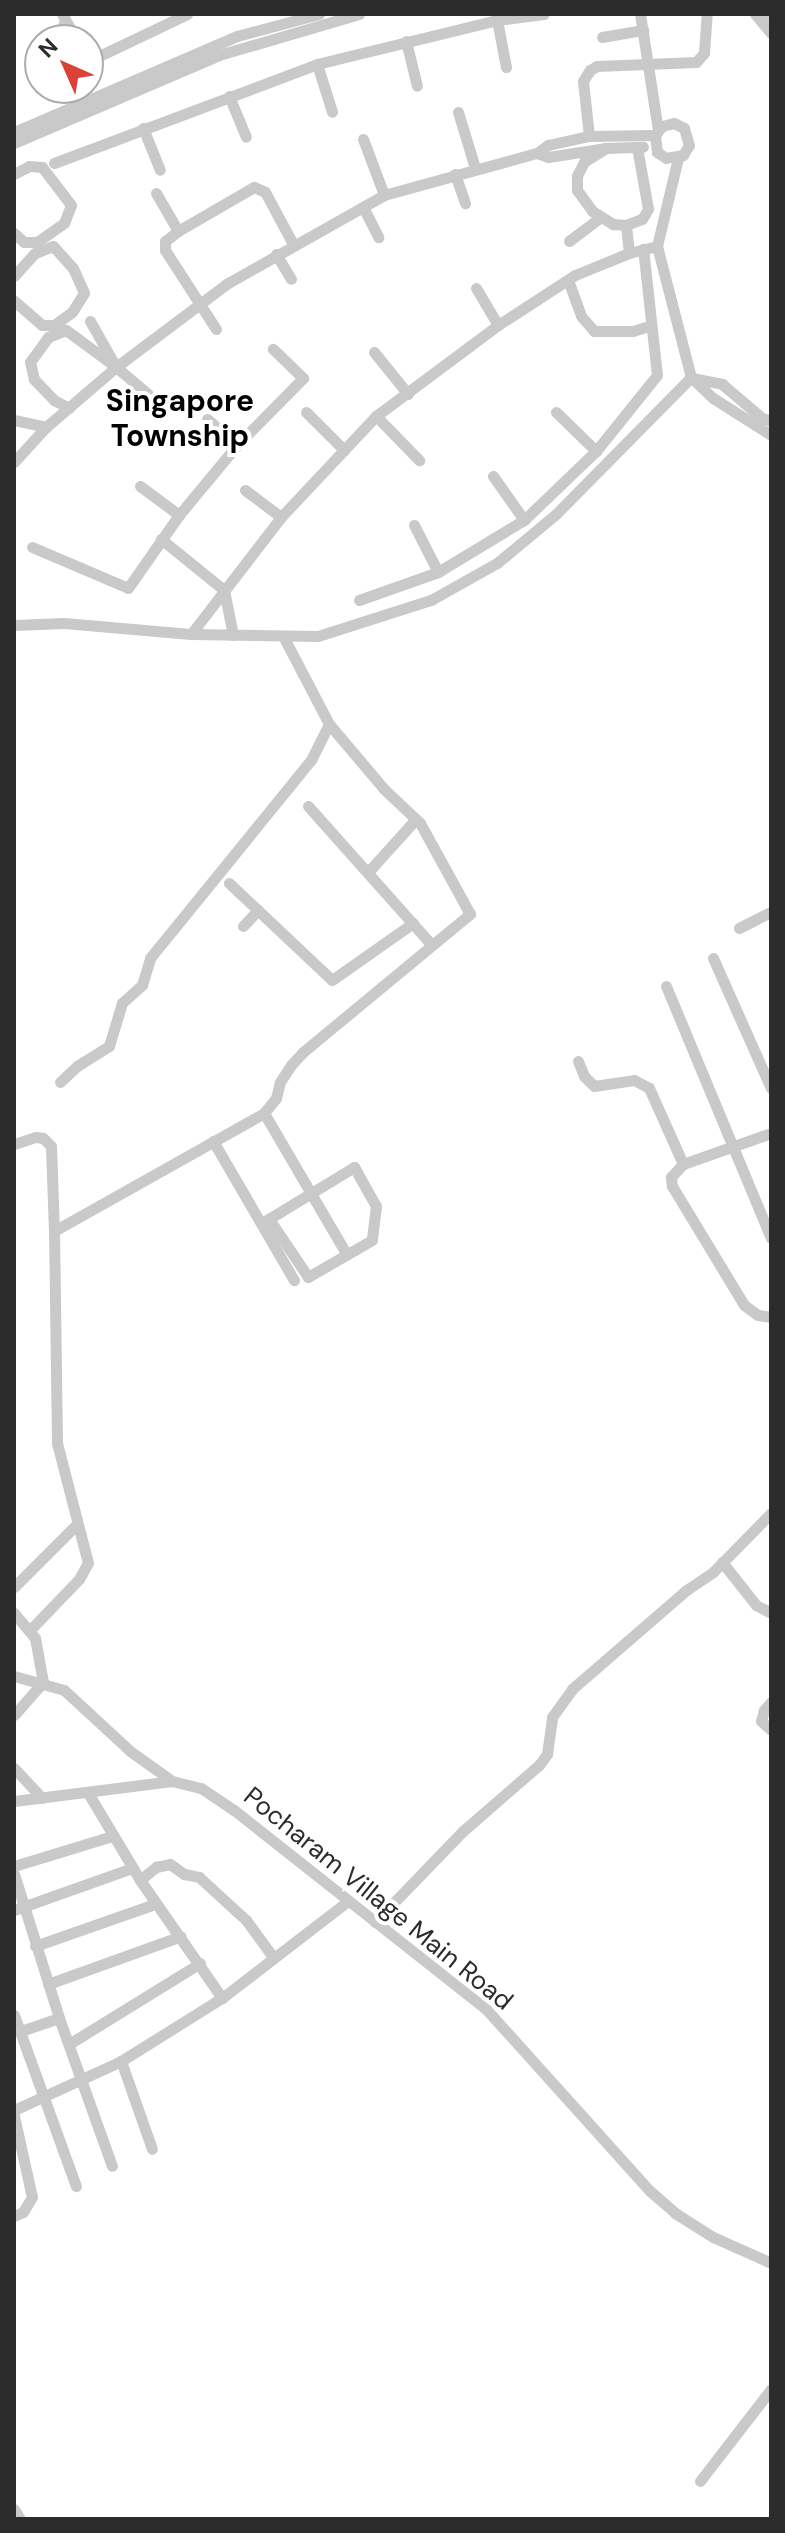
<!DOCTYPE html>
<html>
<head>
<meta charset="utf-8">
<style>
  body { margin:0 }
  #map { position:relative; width:785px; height:2533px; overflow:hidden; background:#fff; font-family:"DM Sans",sans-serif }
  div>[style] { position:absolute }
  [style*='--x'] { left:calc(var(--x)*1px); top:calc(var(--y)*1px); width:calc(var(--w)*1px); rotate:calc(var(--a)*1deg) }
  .minor>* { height:11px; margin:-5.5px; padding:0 5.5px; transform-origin:5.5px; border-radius:5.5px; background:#c9c9c9 }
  span { translate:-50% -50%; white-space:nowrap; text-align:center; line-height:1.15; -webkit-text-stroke:8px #fff; paint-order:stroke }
  .street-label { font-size:26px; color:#2c2c2c }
  .quarter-label { font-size:30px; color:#000; font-weight:700 }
  .frame { position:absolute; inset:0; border:16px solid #2c2c2c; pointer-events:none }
  .north { position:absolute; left:24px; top:24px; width:80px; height:80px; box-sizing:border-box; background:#fff; border:2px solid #ababab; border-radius:50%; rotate:315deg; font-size:22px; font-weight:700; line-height:32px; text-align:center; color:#2c2c2c }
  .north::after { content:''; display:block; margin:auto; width:28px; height:36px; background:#dc4135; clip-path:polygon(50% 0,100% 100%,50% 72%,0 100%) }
</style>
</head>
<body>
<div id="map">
  <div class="minor">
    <div style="--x:62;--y:14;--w:30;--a:60"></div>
    <div style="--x:640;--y:14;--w:117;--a:81.2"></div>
    <div style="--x:755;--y:14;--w:25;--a:50"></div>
    <div style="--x:769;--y:14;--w:3;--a:45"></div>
    <div style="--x:497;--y:20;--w:48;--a:79.2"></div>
    <div style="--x:602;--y:37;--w:42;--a:-9.7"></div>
    <div style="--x:60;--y:40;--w:18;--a:-77"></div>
    <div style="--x:406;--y:41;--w:46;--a:76.3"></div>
    <div style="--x:88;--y:58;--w:9;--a:-6"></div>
    <div style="--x:97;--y:57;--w:100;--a:-25.5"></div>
    <div style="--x:317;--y:64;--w:50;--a:72.6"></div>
    <div style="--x:79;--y:88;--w:14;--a:69"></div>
    <div style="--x:229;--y:96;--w:44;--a:67.5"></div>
    <div style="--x:458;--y:112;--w:59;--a:73.1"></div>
    <div style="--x:143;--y:128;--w:45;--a:68"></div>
    <div style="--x:14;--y:132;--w:243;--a:-23.3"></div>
    <div style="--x:237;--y:36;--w:85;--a:-15"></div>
    <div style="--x:589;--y:136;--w:55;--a:-96.2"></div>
    <div style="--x:583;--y:81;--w:13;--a:-58"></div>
    <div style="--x:590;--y:70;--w:8;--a:-30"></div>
    <div style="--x:597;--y:66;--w:99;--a:-2.3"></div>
    <div style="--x:696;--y:62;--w:12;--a:-48"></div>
    <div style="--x:704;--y:53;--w:39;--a:-86"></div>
    <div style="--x:363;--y:139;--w:60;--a:69.4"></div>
    <div style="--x:14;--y:143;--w:223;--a:-23.2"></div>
    <div style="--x:219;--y:55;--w:146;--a:-16.3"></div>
    <div style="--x:606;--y:148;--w:26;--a:148"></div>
    <div style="--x:584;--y:162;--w:16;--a:117"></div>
    <div style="--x:577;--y:176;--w:14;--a:90"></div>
    <div style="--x:577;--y:190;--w:26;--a:54"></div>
    <div style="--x:592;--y:211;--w:25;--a:32"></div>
    <div style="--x:613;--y:224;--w:13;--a:4"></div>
    <div style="--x:626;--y:225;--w:17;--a:-21"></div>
    <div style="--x:642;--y:219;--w:12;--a:-59"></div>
    <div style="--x:648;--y:209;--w:63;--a:-100.1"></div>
    <div style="--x:537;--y:153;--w:12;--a:20"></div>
    <div style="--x:548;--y:157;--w:59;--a:-8.8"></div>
    <div style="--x:606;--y:148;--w:37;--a:-2"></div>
    <div style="--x:678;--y:158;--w:90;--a:103.4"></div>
    <div style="--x:657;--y:246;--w:135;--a:75.5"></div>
    <div style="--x:691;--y:377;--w:30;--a:44"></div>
    <div style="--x:713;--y:398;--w:69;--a:32.5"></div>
    <div style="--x:54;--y:163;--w:281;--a:-20.6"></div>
    <div style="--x:317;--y:64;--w:185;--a:-13.7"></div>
    <div style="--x:497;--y:20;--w:47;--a:-7.3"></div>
    <div style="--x:14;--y:174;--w:17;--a:-28"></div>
    <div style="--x:29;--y:166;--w:13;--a:4"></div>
    <div style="--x:42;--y:167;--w:48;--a:52.7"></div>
    <div style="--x:71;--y:205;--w:19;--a:111"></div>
    <div style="--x:64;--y:223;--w:33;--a:145"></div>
    <div style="--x:37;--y:242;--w:13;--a:180"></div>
    <div style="--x:24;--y:242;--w:13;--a:-138"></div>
    <div style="--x:455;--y:174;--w:31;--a:71"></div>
    <div style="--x:156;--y:193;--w:44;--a:59.9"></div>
    <div style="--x:178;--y:231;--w:16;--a:142"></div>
    <div style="--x:165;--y:241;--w:9;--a:90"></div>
    <div style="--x:165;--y:250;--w:94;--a:57.2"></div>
    <div style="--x:363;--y:207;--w:34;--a:63"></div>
    <div style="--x:626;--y:225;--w:28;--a:84"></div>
    <div style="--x:178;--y:231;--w:88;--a:-30.1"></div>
    <div style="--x:254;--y:187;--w:12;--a:24"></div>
    <div style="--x:265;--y:192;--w:59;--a:61.7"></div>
    <div style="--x:569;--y:241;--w:40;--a:-37"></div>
    <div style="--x:276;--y:254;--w:29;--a:59"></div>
    <div style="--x:14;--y:276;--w:31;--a:-48"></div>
    <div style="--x:35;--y:253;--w:19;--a:-21"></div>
    <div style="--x:53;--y:246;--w:30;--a:48"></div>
    <div style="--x:73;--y:268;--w:27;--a:66"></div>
    <div style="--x:84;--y:293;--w:22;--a:122"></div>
    <div style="--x:72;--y:312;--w:22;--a:144"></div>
    <div style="--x:54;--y:325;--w:12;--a:180"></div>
    <div style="--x:42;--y:325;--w:37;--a:-139"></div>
    <div style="--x:568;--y:280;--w:38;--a:70"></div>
    <div style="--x:581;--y:316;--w:20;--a:49"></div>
    <div style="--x:594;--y:331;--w:39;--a:0"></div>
    <div style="--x:633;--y:331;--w:19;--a:-18"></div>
    <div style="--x:476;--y:288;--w:43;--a:59.3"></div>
    <div style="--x:90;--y:321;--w:53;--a:60.5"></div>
    <div style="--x:116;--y:367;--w:42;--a:40.2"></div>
    <div style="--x:374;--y:352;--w:54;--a:51"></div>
    <div style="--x:692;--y:378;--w:31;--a:11"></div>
    <div style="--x:722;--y:384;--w:52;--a:40.4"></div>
    <div style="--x:762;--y:418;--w:9;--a:18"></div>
    <div style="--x:69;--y:408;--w:17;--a:-152"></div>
    <div style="--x:54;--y:400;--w:29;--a:-134"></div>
    <div style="--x:34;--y:379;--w:17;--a:-103"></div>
    <div style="--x:30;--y:362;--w:31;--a:-54"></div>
    <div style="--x:48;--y:337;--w:19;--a:-21"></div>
    <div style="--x:66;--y:330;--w:62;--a:36.5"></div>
    <div style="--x:306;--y:412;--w:54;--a:45"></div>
    <div style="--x:556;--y:412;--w:56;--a:44.3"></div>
    <div style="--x:376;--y:416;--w:62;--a:45.7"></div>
    <div style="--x:207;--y:419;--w:40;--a:41"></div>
    <div style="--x:14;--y:420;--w:33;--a:12"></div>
    <div style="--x:46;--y:427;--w:92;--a:-40.6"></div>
    <div style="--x:116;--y:367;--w:140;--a:-36.9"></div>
    <div style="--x:228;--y:283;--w:179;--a:-29.4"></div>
    <div style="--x:384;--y:195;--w:159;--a:-15.4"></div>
    <div style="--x:537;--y:153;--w:14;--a:-36"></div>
    <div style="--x:548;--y:145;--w:42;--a:-12.4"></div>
    <div style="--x:589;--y:136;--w:66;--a:-0.9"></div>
    <div style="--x:655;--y:135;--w:11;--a:-52"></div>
    <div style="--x:662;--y:126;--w:12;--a:-14"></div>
    <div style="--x:674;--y:123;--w:11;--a:27"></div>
    <div style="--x:684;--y:128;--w:18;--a:74"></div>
    <div style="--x:689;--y:145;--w:12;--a:121"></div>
    <div style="--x:683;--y:155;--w:17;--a:170"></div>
    <div style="--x:666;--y:158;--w:11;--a:-146"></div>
    <div style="--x:657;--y:152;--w:17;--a:-97"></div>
    <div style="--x:14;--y:462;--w:47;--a:-47.6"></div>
    <div style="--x:493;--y:476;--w:54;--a:54.8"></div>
    <div style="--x:140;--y:486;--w:49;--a:36.6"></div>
    <div style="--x:245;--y:490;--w:45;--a:36.9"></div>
    <div style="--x:414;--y:525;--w:53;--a:62.9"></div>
    <div style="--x:161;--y:539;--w:81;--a:39"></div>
    <div style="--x:224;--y:590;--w:46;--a:78.7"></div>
    <div style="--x:32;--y:547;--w:104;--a:23.1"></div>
    <div style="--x:128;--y:588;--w:89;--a:-55.1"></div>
    <div style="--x:179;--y:515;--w:91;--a:-50.4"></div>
    <div style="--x:237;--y:445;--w:94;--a:-45.4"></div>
    <div style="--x:303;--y:378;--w:42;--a:-136"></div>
    <div style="--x:359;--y:600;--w:84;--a:-19.5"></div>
    <div style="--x:438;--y:572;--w:100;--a:-31.2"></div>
    <div style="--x:524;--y:520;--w:100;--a:-43.8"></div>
    <div style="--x:596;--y:451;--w:97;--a:-51.2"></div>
    <div style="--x:657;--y:375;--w:127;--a:-96.3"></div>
    <div style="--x:14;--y:625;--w:50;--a:-2.3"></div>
    <div style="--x:64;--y:623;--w:127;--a:5"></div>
    <div style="--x:191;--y:634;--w:127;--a:0.9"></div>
    <div style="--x:318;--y:636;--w:119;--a:-17.7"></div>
    <div style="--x:431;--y:600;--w:76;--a:-29.3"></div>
    <div style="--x:497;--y:563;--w:77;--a:-39.7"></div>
    <div style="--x:556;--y:514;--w:192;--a:-45.4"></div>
    <div style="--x:191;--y:634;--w:148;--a:-52.4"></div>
    <div style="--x:281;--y:517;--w:139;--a:-46.8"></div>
    <div style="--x:376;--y:416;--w:152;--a:-36.7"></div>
    <div style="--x:498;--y:325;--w:92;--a:-33"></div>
    <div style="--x:575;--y:275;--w:58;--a:-22.2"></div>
    <div style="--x:629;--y:253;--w:29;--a:-14"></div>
    <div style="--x:308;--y:806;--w:185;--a:48.3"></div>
    <div style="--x:369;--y:871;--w:70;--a:-47.9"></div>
    <div style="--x:229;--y:883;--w:141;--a:43.3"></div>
    <div style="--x:332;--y:980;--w:99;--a:-35.1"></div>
    <div style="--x:243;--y:926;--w:22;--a:-47"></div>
    <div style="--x:739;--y:928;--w:36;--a:-27"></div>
    <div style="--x:713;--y:958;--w:142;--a:66"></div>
    <div style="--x:666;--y:986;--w:273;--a:67.4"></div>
    <div style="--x:578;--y:1061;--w:16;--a:68"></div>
    <div style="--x:584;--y:1076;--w:14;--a:45"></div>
    <div style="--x:594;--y:1086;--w:40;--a:-8.5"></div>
    <div style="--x:634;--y:1080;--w:17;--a:28"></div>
    <div style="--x:649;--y:1088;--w:83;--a:65.9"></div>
    <div style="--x:683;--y:1164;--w:93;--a:-19.4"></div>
    <div style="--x:60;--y:1082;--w:23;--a:-43"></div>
    <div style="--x:77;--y:1066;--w:38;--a:-32"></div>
    <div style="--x:109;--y:1046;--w:45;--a:-73.2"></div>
    <div style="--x:122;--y:1003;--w:27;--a:-42"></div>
    <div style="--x:142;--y:985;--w:28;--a:-73"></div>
    <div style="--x:150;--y:958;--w:255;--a:-50.9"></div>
    <div style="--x:311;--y:760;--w:40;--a:-63.4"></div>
    <div style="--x:329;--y:724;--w:99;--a:-117.6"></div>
    <div style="--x:264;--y:1113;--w:164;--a:59.7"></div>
    <div style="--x:213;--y:1141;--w:161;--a:59.8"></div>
    <div style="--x:14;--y:1144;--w:23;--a:-18"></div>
    <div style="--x:36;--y:1137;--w:7;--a:8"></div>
    <div style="--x:43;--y:1138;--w:11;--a:45"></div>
    <div style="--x:51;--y:1146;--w:85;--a:88"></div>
    <div style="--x:683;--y:1164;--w:18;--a:133"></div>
    <div style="--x:671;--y:1177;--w:9;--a:84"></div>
    <div style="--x:672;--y:1186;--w:139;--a:58.8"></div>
    <div style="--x:744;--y:1305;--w:17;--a:36"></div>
    <div style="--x:758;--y:1315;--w:13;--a:9"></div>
    <div style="--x:262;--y:1223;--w:108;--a:-31.3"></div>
    <div style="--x:354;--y:1167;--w:45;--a:60.6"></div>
    <div style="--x:376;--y:1206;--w:34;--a:97"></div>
    <div style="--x:372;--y:1240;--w:74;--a:150"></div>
    <div style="--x:308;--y:1277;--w:70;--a:-123.9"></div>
    <div style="--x:722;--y:1562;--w:55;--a:51.7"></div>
    <div style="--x:756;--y:1605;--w:17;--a:28"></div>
    <div style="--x:14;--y:1587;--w:88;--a:-45"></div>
    <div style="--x:14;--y:1613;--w:33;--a:50"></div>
    <div style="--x:35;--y:1638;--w:45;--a:79.7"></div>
    <div style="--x:43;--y:1682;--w:44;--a:131.3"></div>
    <div style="--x:31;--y:1629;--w:69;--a:-46.2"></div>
    <div style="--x:79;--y:1579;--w:18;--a:-61"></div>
    <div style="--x:88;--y:1563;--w:124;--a:-104.5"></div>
    <div style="--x:57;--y:1443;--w:212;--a:-90.8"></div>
    <div style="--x:54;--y:1231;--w:241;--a:-29.3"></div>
    <div style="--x:264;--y:1113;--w:19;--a:-51"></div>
    <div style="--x:276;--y:1098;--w:16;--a:-76"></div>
    <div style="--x:280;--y:1082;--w:20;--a:-57"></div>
    <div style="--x:291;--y:1065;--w:18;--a:-47"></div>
    <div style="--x:303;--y:1052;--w:217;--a:-39.6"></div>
    <div style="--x:470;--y:914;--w:104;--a:-118.8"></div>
    <div style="--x:420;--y:823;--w:50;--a:-136.6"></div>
    <div style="--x:384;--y:789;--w:85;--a:-130.2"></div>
    <div style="--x:14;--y:1676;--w:52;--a:15.6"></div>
    <div style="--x:64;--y:1690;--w:90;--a:42.7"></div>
    <div style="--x:130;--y:1751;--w:52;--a:35.5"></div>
    <div style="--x:771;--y:1702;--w:11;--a:131"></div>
    <div style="--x:764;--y:1710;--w:11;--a:105"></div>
    <div style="--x:761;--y:1721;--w:13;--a:42"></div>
    <div style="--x:14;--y:1768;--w:41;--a:47"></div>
    <div style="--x:88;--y:1793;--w:101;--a:59.1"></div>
    <div style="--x:140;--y:1880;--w:144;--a:55.2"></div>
    <div style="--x:14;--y:1801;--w:159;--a:-7.2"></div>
    <div style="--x:172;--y:1781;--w:30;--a:14"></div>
    <div style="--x:201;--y:1788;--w:40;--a:34"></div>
    <div style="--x:234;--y:1810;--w:321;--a:38.3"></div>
    <div style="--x:486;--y:2009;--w:245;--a:48"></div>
    <div style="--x:650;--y:2191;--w:33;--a:41"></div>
    <div style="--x:675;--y:2213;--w:45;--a:32.3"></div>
    <div style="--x:713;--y:2237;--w:64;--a:24.1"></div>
    <div style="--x:14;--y:1866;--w:102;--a:-17"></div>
    <div style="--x:14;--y:1874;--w:151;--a:72.6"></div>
    <div style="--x:59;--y:2018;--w:157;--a:70.3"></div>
    <div style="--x:140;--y:1880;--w:21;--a:-39"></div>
    <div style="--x:156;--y:1867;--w:14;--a:-12"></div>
    <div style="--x:170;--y:1864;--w:17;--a:36"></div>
    <div style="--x:184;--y:1874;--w:15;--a:11"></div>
    <div style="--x:199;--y:1877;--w:64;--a:42.5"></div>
    <div style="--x:246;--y:1920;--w:46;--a:53.9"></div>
    <div style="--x:14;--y:1910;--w:125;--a:-19.6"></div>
    <div style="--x:375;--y:1922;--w:127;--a:-46"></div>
    <div style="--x:463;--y:1831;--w:101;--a:-41"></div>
    <div style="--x:539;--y:1765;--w:14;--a:-54"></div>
    <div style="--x:547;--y:1754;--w:37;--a:-82"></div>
    <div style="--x:552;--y:1717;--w:34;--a:-54"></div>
    <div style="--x:572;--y:1689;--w:150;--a:-40.9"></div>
    <div style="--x:685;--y:1591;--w:34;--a:-34"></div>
    <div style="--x:713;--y:1572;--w:83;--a:-45.5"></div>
    <div style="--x:35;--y:1946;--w:127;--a:-19.3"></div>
    <div style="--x:48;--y:1984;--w:141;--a:-19.8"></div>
    <div style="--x:14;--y:2015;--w:182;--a:70.1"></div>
    <div style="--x:21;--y:2031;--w:40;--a:-18.9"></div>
    <div style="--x:69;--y:2044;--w:154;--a:-31.7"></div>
    <div style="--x:121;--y:2061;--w:93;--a:70.6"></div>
    <div style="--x:14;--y:2110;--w:118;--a:-24.6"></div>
    <div style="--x:121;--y:2061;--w:119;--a:-32"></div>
    <div style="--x:222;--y:1998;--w:159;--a:-37.6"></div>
    <div style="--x:14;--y:2116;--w:83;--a:77.5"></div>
    <div style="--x:32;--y:2197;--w:17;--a:121"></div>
    <div style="--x:23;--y:2212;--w:10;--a:156"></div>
    <div style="--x:700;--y:2481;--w:116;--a:-52.3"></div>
    <div style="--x:14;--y:2509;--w:12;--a:59"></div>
  </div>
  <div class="street-label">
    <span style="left:378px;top:1899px;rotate:39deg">Pocharam Village Main Road</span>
  </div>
  <div class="quarter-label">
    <span style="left:180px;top:418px">Singapore<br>Township</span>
  </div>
  <div class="frame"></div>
  <div class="north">N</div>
</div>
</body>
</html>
